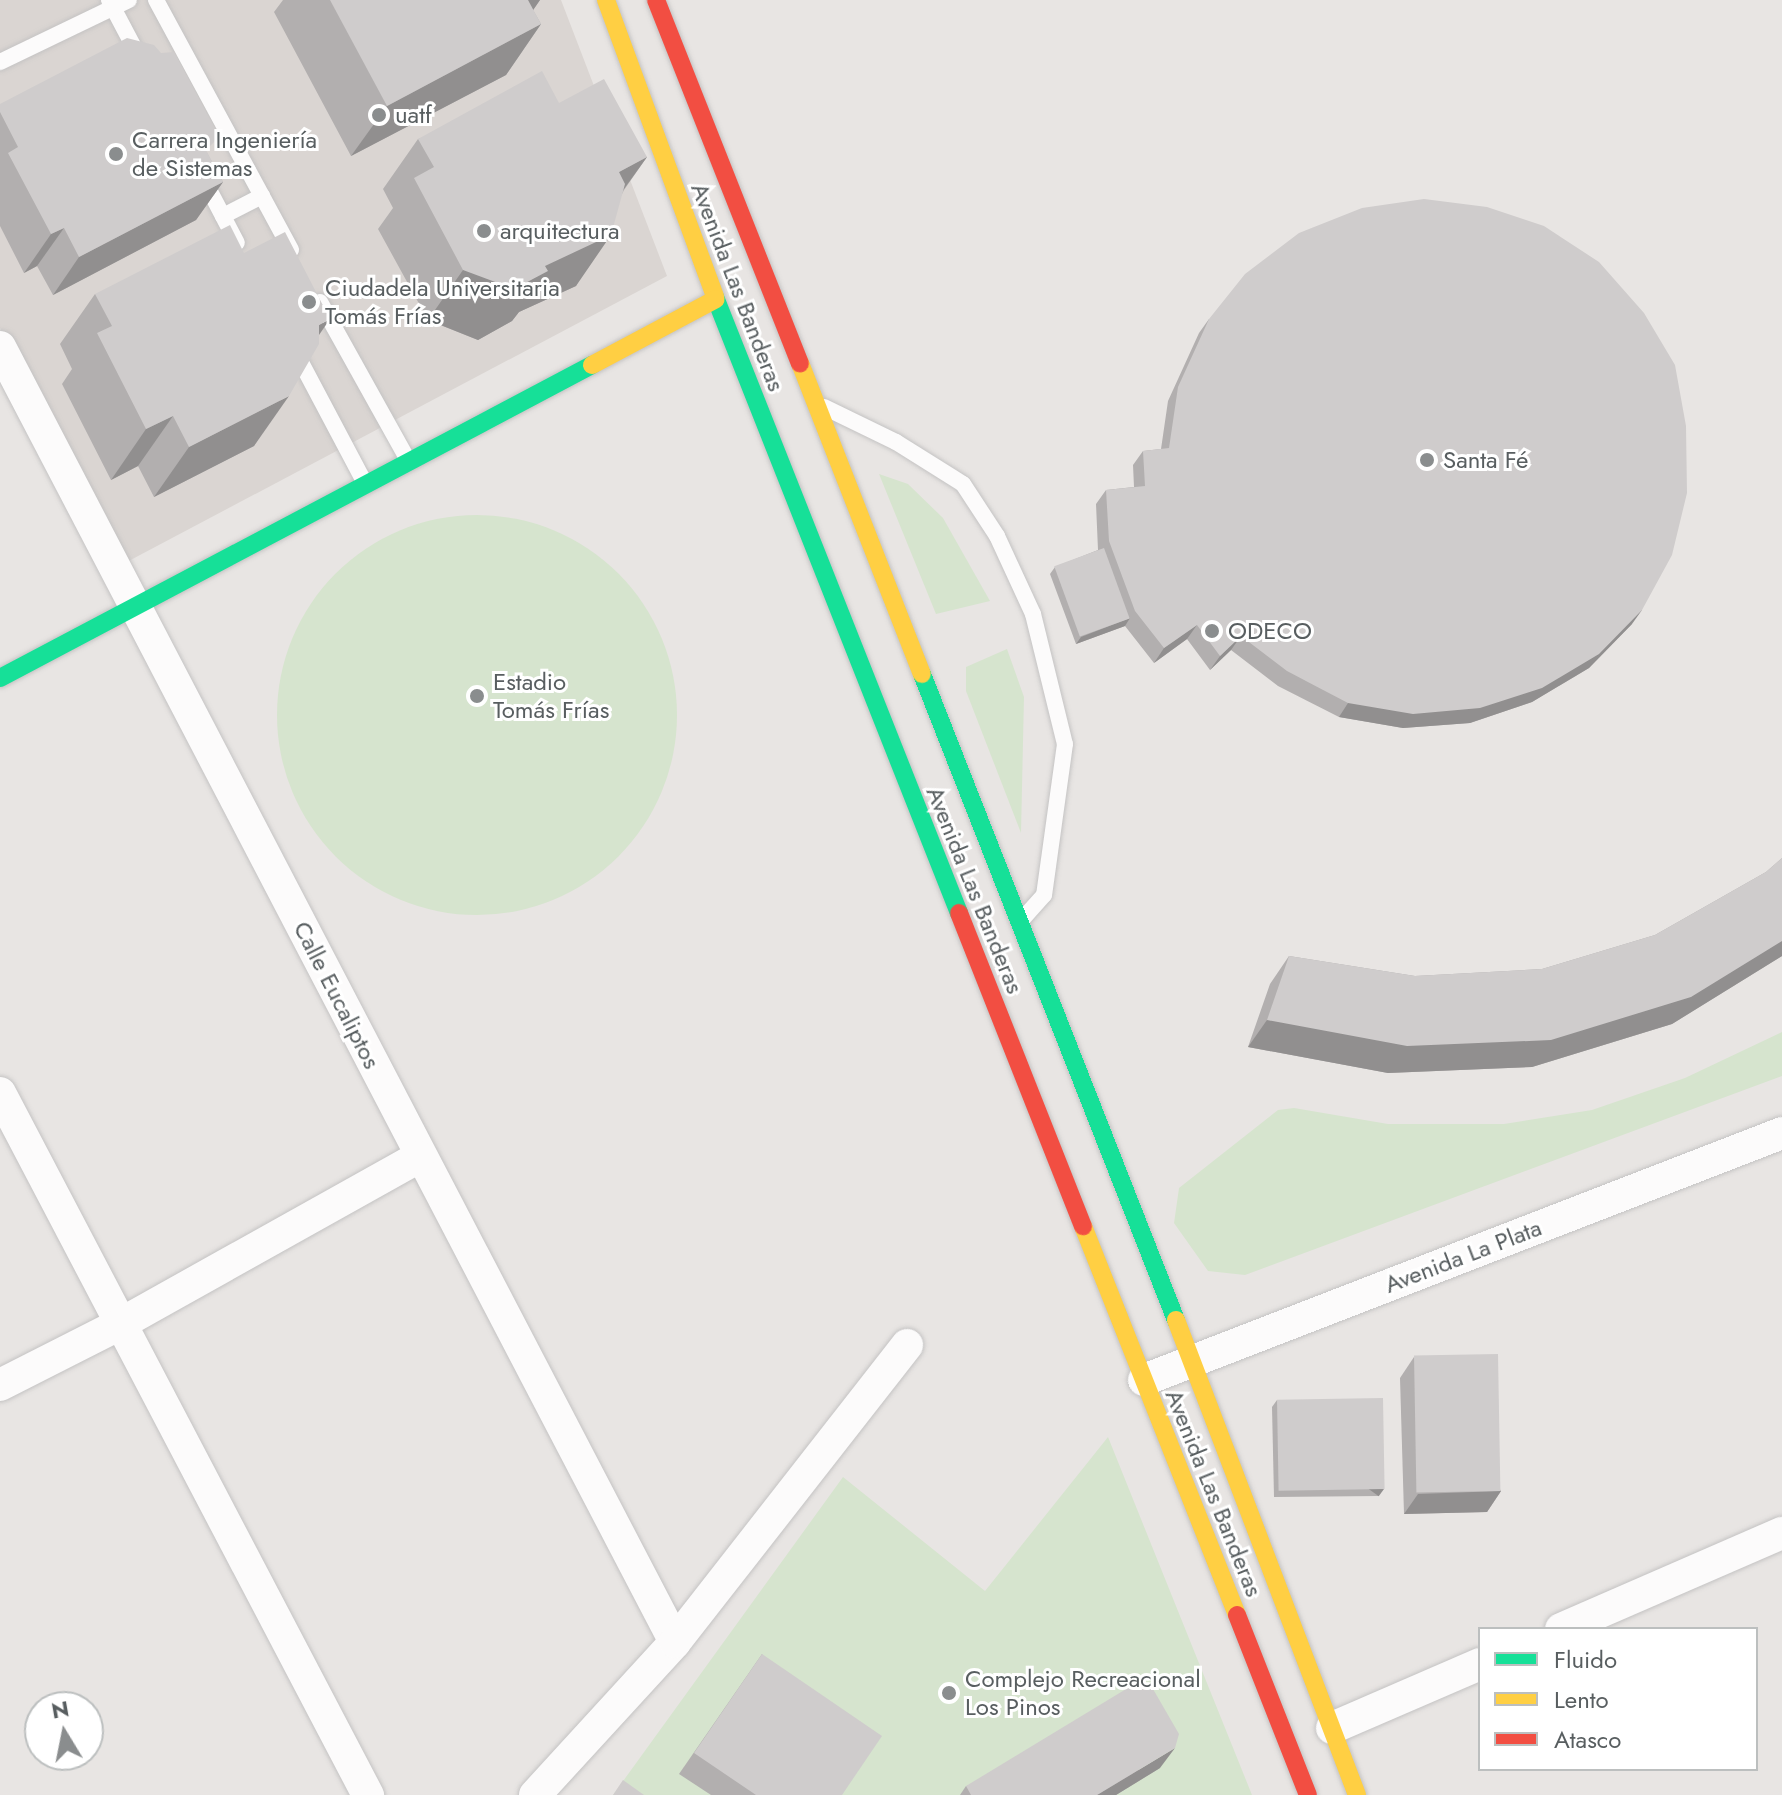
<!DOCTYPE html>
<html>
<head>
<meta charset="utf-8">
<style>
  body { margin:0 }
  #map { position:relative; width:1782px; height:1795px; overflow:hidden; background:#e8e5e3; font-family:Jost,sans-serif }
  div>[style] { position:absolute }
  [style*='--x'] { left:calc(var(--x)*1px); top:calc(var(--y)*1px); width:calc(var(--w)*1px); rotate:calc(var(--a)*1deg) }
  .education>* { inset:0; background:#dad5d2 }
  .green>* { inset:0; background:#d6e4ce }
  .round { border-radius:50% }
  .roads { filter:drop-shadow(0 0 2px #c4c3c3) drop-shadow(0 0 2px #c4c3c3) }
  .lane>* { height:16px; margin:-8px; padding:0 8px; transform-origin:8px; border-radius:8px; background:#fcfbfb }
  .street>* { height:32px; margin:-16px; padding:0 16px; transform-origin:16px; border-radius:16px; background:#fcfbfb }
  .fast>* { height:18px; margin:-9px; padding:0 9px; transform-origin:9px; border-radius:9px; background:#16e098 }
  .slow>* { height:18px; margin:-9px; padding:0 9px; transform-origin:9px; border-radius:9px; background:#ffcf43 }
  .jam>* { height:18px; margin:-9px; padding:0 9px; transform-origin:9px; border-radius:9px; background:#f24e42 }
  .wall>* { inset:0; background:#b2afaf }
  .shaded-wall>* { inset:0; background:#918f8f; transform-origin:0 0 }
  .building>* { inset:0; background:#cfcccc; transform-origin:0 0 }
  .dots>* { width:22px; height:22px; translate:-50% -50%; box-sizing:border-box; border:4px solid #fff; border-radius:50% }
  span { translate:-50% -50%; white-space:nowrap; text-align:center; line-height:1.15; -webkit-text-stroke:6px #fff; paint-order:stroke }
  .poi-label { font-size:24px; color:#585e60 }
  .left { translate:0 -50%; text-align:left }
  .street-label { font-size:24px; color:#585e60 }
  .legend { position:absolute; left:1478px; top:1627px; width:280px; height:144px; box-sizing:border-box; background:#fff; border:2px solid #bcbfbf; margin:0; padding:10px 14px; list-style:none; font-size:24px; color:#585e60 }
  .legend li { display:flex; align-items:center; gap:16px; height:40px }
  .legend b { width:40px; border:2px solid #bcbfbf }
  .north { position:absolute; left:24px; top:1691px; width:80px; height:80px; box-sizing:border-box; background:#fff; border:2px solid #bcbfbf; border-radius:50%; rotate:350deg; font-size:22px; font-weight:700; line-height:32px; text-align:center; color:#585e60 }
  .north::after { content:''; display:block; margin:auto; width:28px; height:36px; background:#8a8d8e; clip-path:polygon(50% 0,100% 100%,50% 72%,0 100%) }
</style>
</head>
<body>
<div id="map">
  <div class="education">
    <div style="clip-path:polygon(0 0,561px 0,667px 276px,123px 564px,0 328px)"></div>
  </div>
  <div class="green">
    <div style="clip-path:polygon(879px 474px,908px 484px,943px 518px,990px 601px,936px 614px)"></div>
    <div class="round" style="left:277px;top:515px;width:400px;height:400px"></div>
    <div style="clip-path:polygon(1007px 649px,1024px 697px,1021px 833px,966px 691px,966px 667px)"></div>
    <div style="clip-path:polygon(1782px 1032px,1782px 1076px,1245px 1275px,1208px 1271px,1174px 1223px,1179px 1188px,1278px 1110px,1294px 1108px,1388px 1124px,1504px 1124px,1592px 1110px,1685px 1078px)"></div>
    <div style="clip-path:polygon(1108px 1437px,1252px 1795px,613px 1795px,843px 1477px,985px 1591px)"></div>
  </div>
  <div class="roads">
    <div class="lane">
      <div style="--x:109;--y:0;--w:62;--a:62.2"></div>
      <div style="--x:156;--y:0;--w:284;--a:61.6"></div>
      <div style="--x:0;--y:62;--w:143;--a:-25.7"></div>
      <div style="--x:203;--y:178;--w:73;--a:62.4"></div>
      <div style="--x:223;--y:216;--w:44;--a:-27.1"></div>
      <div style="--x:320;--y:302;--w:181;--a:60.9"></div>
      <div style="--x:295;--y:351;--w:149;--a:62.1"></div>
      <div style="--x:824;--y:407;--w:80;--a:25.9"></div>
      <div style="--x:896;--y:442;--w:79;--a:32.1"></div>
      <div style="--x:963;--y:484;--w:62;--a:56.8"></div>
      <div style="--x:997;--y:536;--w:86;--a:65.2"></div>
      <div style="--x:1033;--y:614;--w:134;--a:76.2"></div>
      <div style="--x:1065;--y:744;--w:152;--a:97.9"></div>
      <div style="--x:1044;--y:895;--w:31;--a:132"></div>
    </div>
    <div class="street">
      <div style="--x:0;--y:347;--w:1460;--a:62.47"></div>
      <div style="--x:0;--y:1093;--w:793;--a:62.34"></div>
      <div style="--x:1144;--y:1380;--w:684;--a:-21.16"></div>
      <div style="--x:0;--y:1385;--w:137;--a:-26.9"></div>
      <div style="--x:122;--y:1323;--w:340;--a:-29.2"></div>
      <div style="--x:1561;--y:1629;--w:241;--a:-23.5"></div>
      <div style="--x:1332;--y:1728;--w:161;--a:-23.4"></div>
      <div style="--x:535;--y:1795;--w:207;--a:-47.5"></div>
      <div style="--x:675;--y:1642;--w:377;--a:-52"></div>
    </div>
    <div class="fast">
      <div style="--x:715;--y:297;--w:663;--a:68.39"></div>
      <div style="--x:922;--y:674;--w:694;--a:68.54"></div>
      <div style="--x:0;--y:678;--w:670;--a:-27.87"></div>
    </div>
    <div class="slow">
      <div style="--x:606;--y:0;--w:316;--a:69.8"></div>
      <div style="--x:800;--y:363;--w:334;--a:68.6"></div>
      <div style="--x:592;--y:365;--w:140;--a:-28"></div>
      <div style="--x:1083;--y:1226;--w:418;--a:68.4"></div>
      <div style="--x:1176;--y:1320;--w:508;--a:69.14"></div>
    </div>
    <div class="jam">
      <div style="--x:656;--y:0;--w:391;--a:68.4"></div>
      <div style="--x:959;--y:913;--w:337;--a:68.4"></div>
      <div style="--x:1237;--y:1615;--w:193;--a:68.5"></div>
    </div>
  </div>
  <div class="wall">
    <div style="clip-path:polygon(283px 0,540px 0,533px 10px,541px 24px,506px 75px,351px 156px,274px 12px)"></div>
    <div style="clip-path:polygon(559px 103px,647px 157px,624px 190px,576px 286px,519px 312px,512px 321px,478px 340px,428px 320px,378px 229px,393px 208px,383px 189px,418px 139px)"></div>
    <div style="clip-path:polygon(0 104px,207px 153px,223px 182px,196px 220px,53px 295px,37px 266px,24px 273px,0 226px)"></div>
    <div style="clip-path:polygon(95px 294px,319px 335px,254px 446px,154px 497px,138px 466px,111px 480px,62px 384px,72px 369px,60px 344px)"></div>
    <div style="clip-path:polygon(1209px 319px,1632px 624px,1589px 668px,1532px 702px,1470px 723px,1403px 728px,1339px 717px,1278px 686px,1231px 650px,1210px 670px,1187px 639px,1154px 663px,1125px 626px,1076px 644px,1050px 574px,1055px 567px,1098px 550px,1096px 504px,1106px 490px,1134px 487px,1133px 465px,1143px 451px,1161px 449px,1168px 401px,1199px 333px)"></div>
    <div style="clip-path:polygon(1782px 858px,1782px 956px,1672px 1024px,1532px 1067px,1388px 1073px,1248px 1047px,1270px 984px,1289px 956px,1415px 976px,1542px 969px,1655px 935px,1766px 872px)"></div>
    <div style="clip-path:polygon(1414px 1357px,1501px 1491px,1487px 1512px,1404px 1514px,1400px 1378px)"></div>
    <div style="clip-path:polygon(1277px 1400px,1379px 1496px,1274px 1497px,1272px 1407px)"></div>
    <div style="clip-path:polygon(762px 1654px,842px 1795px,711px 1795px,679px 1774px)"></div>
    <div style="clip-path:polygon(1160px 1768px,1116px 1795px,960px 1795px,966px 1786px)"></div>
  </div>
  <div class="shaded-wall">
    <div style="clip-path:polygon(522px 0,540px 0,520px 29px)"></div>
    <div style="clip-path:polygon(541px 24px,506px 75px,351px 156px,387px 106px)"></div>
    <div style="clip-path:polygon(647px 157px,611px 207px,619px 172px)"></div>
    <div style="clip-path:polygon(223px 182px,196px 220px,53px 295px,79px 257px)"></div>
    <div style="clip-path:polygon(64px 228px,37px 266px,24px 273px,51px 234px)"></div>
    <div style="clip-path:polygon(611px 235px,576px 286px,519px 312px,512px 321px,478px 340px,428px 320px,463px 270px)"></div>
    <div style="clip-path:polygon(330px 319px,295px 370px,319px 325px)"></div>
    <div style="clip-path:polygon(289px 396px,254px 446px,154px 497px,189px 447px)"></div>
    <div style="clip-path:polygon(173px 416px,138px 466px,111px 480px,146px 429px)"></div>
    <div style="clip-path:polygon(1642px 610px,1632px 624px,1589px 668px,1532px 702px,1470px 723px,1403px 728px,1339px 717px,1348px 703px)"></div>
    <div style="clip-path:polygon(1130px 618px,1125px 626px,1076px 644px,1081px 637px)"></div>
    <div style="clip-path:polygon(1197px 625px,1187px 639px,1154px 663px,1164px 648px)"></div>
    <div style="clip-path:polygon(1241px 636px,1231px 650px,1210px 670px,1220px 656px)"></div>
    <div style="clip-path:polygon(1782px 941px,1782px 956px,1672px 1024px,1532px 1067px,1388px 1073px,1248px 1047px,1267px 1020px)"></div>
    <div style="left:1384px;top:1489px;width:9px;height:106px;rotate:126deg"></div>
    <div style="clip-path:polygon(1501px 1491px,1487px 1512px,1404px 1514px,1418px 1494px)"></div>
    <div style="clip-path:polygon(1175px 1748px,1160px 1768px,1116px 1795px,1097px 1795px)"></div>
  </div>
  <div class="building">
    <div style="clip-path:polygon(330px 0,528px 0,541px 24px,387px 106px)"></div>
    <div style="clip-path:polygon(127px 38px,154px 45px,161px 53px,174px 52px,219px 137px,206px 150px,223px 182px,79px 257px,64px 228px,51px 234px,8px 153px,18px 147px,0 112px,0 104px)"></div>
    <div style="clip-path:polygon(542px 71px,559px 103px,604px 79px,647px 157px,619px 172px,625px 184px,611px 235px,545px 266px,548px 271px,514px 289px,463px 270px,414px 178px,434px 167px,418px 139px)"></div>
    <div style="clip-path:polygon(1424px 199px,1487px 207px,1544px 226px,1599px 262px,1644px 313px,1675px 365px,1686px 426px,1687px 493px,1672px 555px,1642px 610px,1599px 654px,1542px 688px,1480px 708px,1413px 714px,1348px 703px,1287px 671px,1241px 636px,1220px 656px,1197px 625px,1164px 648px,1135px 611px,1109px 541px,1106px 490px,1145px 486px,1143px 451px,1169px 448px,1178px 387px,1209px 319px,1245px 274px,1299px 233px,1362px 208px)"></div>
    <div style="clip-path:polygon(230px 225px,244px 253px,285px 232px,330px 319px,319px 325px,319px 344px,289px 396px,189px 447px,173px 416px,146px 429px,97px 333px,112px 326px,95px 294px)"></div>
    <div style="left:1104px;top:548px;width:75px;height:53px;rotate:70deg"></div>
    <div style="clip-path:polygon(1782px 858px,1782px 941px,1691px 997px,1551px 1040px,1407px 1046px,1267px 1020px,1289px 956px,1415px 976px,1542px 969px,1655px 935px,1766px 872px)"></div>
    <div style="left:1498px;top:1354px;width:137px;height:84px;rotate:89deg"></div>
    <div style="left:1383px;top:1398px;width:91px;height:106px;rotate:89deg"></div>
    <div style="clip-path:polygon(762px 1654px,882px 1736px,842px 1795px,756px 1795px,694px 1753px)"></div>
    <div style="clip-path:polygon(1136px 1683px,1153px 1689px,1179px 1734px,1175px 1748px,1097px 1795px,971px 1795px,966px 1786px)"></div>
    <div style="clip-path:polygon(623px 1780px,644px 1795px,613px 1795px)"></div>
  </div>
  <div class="dots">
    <div style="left:379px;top:115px;background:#8a8d8e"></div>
    <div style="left:116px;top:154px;background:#8a8d8e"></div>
    <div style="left:484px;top:231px;background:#8a8d8e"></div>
    <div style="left:309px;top:302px;background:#8a8d8e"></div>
    <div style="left:1427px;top:460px;background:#8a8d8e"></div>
    <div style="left:1212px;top:631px;background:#8a8d8e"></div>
    <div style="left:477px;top:696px;background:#8a8d8e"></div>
    <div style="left:949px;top:1693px;background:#8a8d8e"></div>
  </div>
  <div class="poi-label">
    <span class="left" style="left:395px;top:115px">uatf</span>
    <span class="left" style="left:132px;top:154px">Carrera Ingeniería<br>de Sistemas</span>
    <span class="left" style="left:500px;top:231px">arquitectura</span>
    <span class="left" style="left:325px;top:302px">Ciudadela Universitaria<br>Tomás Frías</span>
    <span class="left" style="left:1443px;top:460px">Santa Fé</span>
    <span class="left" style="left:1228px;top:631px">ODECO</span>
    <span class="left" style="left:493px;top:696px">Estadio<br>Tomás Frías</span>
    <span class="left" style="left:965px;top:1693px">Complejo Recreacional<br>Los Pinos</span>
  </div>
  <div class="street-label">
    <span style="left:738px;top:287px;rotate:69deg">Avenida Las Banderas</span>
    <span style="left:975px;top:890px;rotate:68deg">Avenida Las Banderas</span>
    <span style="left:337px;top:995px;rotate:63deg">Calle Eucaliptos</span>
    <span style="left:1463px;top:1256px;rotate:-21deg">Avenida La Plata</span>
    <span style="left:1214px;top:1493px;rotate:68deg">Avenida Las Banderas</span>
  </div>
  <ul class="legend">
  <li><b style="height:10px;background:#16e098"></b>Fluido</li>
  <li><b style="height:10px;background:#ffcf43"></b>Lento</li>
  <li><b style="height:10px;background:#f24e42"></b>Atasco</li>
  </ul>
  <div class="north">N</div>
</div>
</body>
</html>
